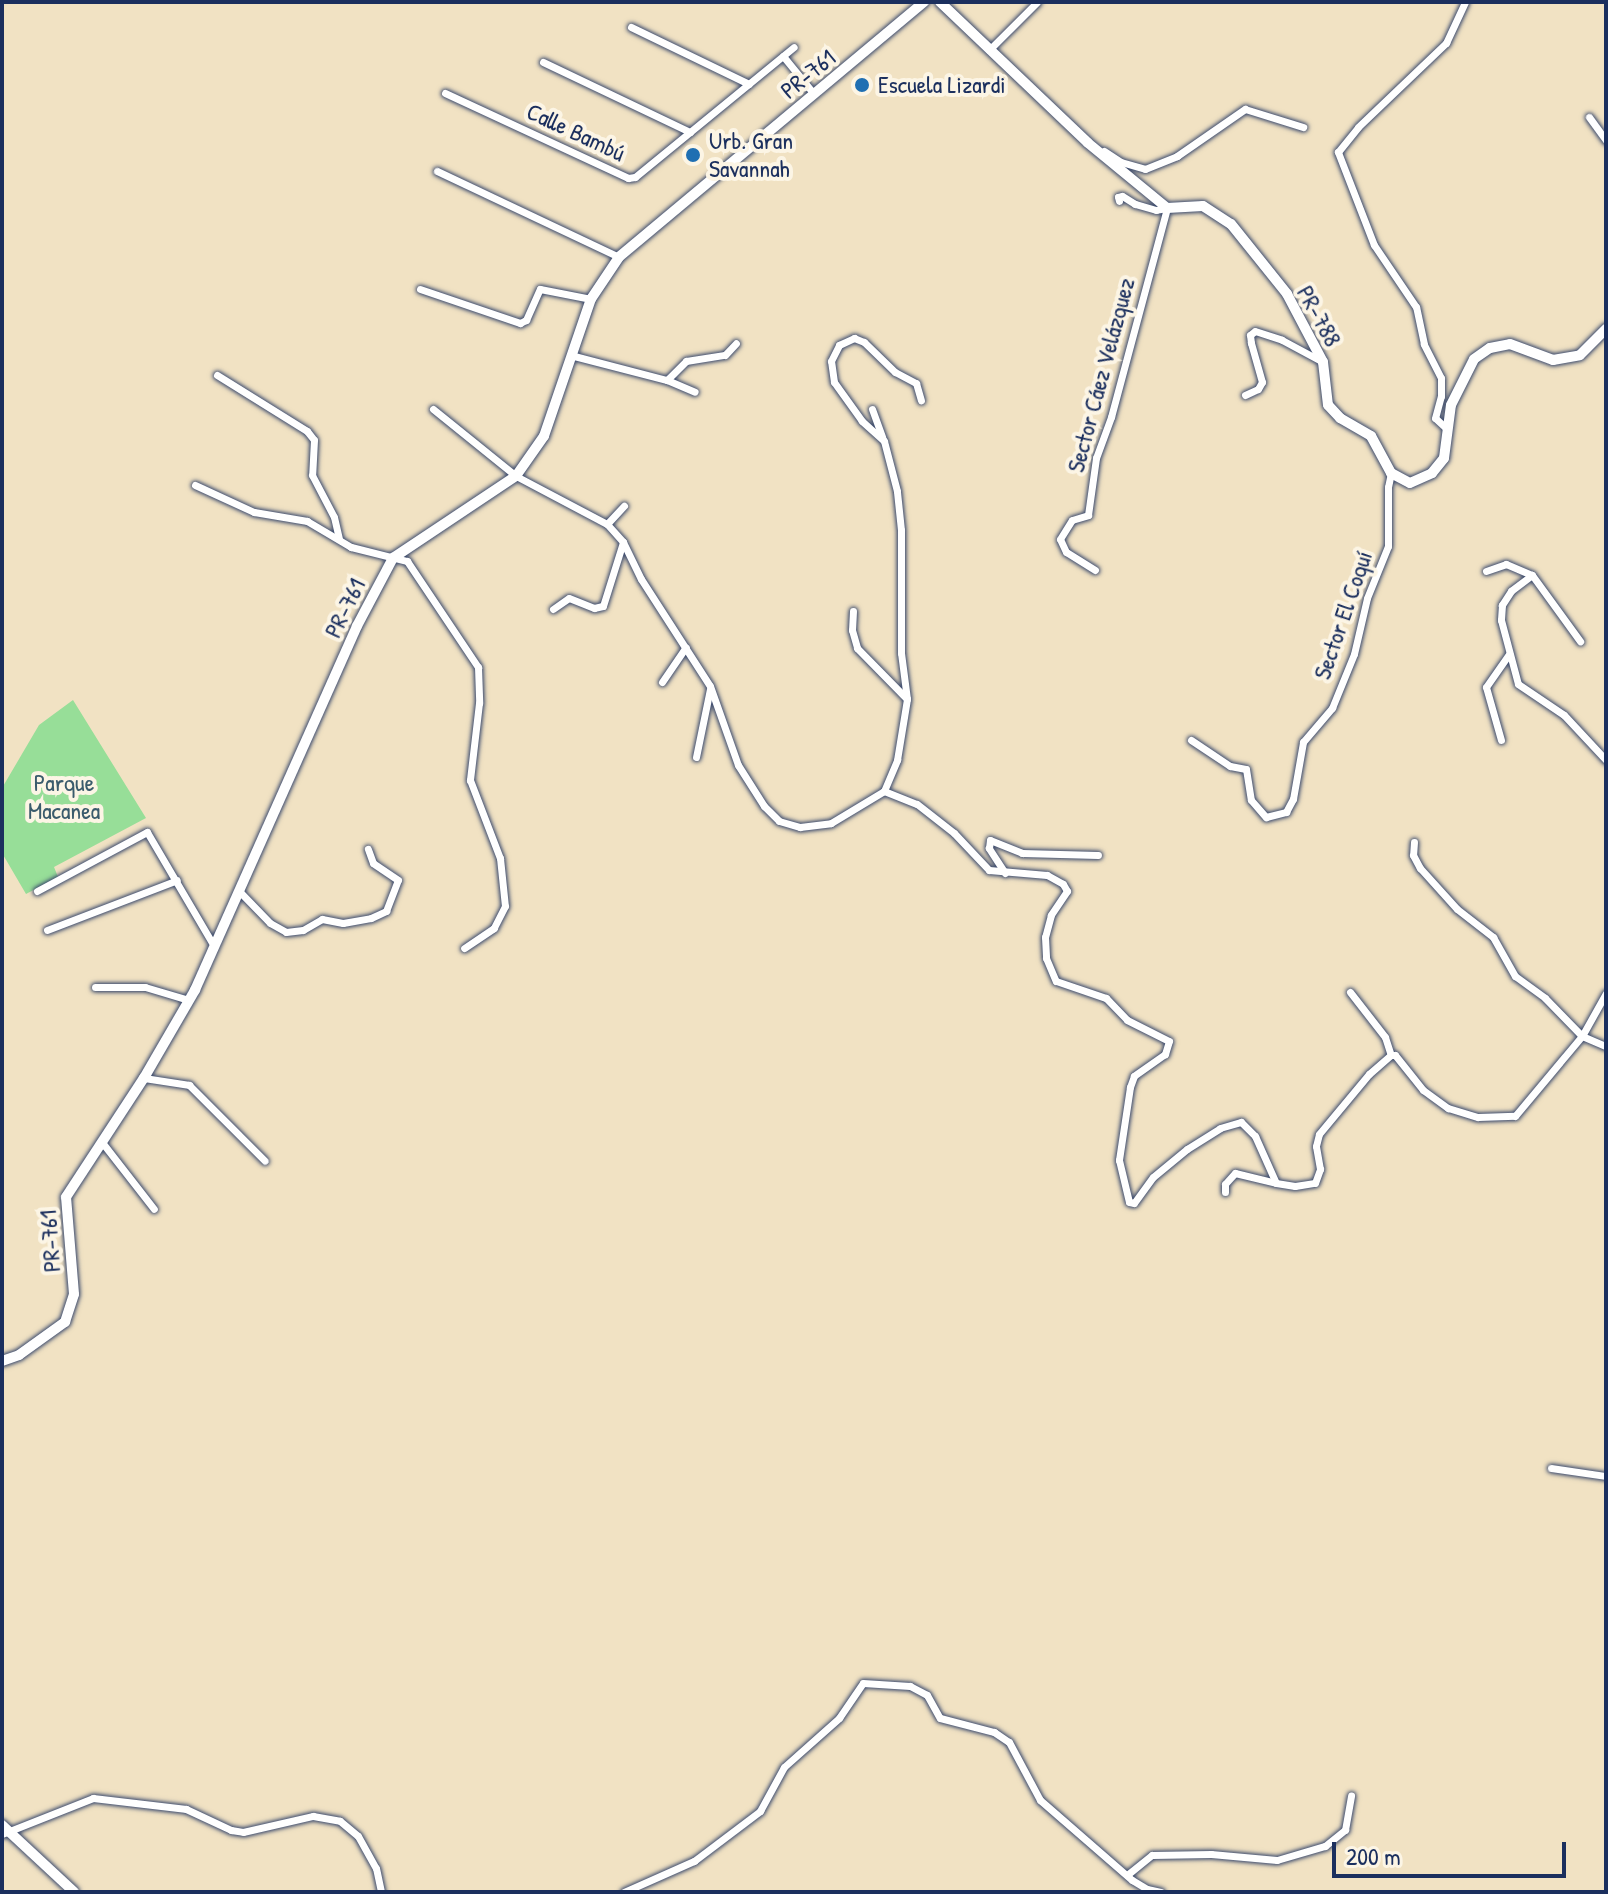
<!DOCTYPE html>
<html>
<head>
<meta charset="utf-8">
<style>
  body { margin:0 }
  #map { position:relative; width:1608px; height:1894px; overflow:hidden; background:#f1e2c3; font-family:"Patrick Hand",sans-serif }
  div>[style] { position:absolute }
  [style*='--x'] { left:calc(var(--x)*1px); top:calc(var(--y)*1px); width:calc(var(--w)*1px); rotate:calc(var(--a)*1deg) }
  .green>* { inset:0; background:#97de98 }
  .roads { filter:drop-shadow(0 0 2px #3b4a6d) drop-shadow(0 0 2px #3b4a6d) }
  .street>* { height:7px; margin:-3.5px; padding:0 3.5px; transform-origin:3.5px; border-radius:3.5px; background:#fff }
  .secondary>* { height:10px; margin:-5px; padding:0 5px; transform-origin:5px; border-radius:5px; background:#fff }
  .dots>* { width:22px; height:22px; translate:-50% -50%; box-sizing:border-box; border:4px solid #fcf5e5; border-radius:50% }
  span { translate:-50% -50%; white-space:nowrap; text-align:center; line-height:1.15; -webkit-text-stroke:8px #fcf5e5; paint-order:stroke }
  .street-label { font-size:24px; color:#1b2f5e }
  .poi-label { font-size:24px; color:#1b2f5e }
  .left { translate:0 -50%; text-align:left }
  .park-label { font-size:24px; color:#3a5b6c }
  .frame { position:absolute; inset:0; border:4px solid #1b2f5e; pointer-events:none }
  .scale { position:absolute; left:1332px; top:1842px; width:234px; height:36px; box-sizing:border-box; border:4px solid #1b2f5e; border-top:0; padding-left:10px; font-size:24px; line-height:28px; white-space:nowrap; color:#1b2f5e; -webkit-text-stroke:6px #fcf5e5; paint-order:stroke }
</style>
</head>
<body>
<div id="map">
  <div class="green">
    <div style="clip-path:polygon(73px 700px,146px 818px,54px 867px,58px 877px,26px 894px,2px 853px,2px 788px,39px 725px)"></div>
  </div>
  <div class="roads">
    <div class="street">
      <div style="--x:631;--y:27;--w:131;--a:25.8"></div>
      <div style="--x:989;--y:50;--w:68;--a:-45"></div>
      <div style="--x:783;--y:56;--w:49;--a:50.8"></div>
      <div style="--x:543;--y:62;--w:163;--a:25.5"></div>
      <div style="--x:445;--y:93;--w:202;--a:24.9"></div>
      <div style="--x:628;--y:178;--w:7;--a:-8"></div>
      <div style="--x:635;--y:177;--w:205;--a:-39.3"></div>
      <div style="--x:1589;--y:117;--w:29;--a:54"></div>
      <div style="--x:1104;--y:151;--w:20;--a:33"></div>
      <div style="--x:1121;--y:162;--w:25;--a:16"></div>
      <div style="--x:1145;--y:169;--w:35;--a:-22"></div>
      <div style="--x:1177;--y:156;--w:83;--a:-34.7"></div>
      <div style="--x:1245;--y:109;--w:61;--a:17.2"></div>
      <div style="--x:437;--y:171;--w:201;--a:25.3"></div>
      <div style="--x:420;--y:289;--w:106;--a:18.8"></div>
      <div style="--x:520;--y:323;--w:7;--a:-27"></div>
      <div style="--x:526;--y:320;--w:34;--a:-66"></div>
      <div style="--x:540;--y:289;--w:52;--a:11.1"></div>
      <div style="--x:574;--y:356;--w:96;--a:14.5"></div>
      <div style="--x:667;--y:380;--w:30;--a:23"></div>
      <div style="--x:217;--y:375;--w:106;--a:31.9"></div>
      <div style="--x:307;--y:431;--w:11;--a:52"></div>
      <div style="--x:314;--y:440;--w:35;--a:93"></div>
      <div style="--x:312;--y:475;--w:47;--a:62.4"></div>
      <div style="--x:334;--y:517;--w:22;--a:77"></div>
      <div style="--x:667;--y:380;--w:27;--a:-45"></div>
      <div style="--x:686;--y:361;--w:39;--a:-9"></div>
      <div style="--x:725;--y:355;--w:16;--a:-47"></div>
      <div style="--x:1245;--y:395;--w:14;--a:-25"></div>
      <div style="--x:1258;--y:389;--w:8;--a:-60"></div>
      <div style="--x:1262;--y:382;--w:41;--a:-105.8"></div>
      <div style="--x:1251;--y:343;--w:8;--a:-97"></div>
      <div style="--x:1250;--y:335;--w:6;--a:-39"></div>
      <div style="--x:1255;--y:331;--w:28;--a:18"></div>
      <div style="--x:1282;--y:340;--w:47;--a:28.2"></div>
      <div style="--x:433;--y:409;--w:107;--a:38.9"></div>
      <div style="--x:516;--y:476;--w:103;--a:27.8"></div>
      <div style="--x:607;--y:524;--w:24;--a:48"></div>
      <div style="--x:623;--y:542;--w:41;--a:64.1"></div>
      <div style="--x:641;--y:579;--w:127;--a:57.2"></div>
      <div style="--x:710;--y:686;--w:84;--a:70.5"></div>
      <div style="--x:738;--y:765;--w:49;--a:57.6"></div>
      <div style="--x:764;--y:806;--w:21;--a:45"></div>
      <div style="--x:779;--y:821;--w:22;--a:16"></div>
      <div style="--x:800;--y:827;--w:31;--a:-7"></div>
      <div style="--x:831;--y:823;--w:62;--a:-31.1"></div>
      <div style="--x:884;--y:791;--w:35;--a:22"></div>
      <div style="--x:917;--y:804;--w:47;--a:38.1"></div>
      <div style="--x:954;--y:833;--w:51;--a:46.6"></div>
      <div style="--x:989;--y:870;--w:58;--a:4.9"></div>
      <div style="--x:1047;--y:875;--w:18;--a:29"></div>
      <div style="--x:1063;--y:884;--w:8;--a:60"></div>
      <div style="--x:1067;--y:891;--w:29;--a:124"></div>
      <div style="--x:1051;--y:915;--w:23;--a:105"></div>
      <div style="--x:1045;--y:937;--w:21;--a:87"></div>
      <div style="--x:1046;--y:958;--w:25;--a:67"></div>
      <div style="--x:1056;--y:981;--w:53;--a:18.8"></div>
      <div style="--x:1106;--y:998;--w:30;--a:46"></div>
      <div style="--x:1127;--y:1020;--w:47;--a:26.6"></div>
      <div style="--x:1169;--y:1041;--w:14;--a:107"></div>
      <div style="--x:1165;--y:1054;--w:38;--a:145"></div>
      <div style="--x:1134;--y:1076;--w:12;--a:110"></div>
      <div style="--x:1130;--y:1087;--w:74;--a:98.6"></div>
      <div style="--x:1119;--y:1160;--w:43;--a:76.6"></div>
      <div style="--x:1129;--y:1202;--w:5;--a:11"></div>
      <div style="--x:1134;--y:1203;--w:32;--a:-54"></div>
      <div style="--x:1153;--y:1177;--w:44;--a:-39.5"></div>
      <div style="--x:1187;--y:1149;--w:39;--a:-32"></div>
      <div style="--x:1220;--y:1128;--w:22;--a:-16"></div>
      <div style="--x:1241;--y:1122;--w:20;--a:45"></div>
      <div style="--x:1255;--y:1136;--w:51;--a:65.9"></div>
      <div style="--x:1276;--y:1183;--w:19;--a:9"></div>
      <div style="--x:1295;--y:1186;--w:20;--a:-9"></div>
      <div style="--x:1315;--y:1183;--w:15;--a:-70"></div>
      <div style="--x:1320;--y:1169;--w:23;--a:-100"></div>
      <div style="--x:1316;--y:1146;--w:12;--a:-76"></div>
      <div style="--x:1319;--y:1134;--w:78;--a:-50.2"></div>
      <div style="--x:1369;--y:1074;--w:29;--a:-41"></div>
      <div style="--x:1391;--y:1055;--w:4;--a:0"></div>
      <div style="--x:1395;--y:1055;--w:45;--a:51.3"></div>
      <div style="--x:1423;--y:1090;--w:31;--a:36"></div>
      <div style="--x:1448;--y:1108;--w:31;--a:17"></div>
      <div style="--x:1478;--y:1117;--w:37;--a:-2"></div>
      <div style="--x:1515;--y:1116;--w:104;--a:-50.1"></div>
      <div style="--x:1582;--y:1036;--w:49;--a:-60.8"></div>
      <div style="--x:872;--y:409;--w:30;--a:70"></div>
      <div style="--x:1447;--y:429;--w:16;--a:-137"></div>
      <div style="--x:1435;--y:418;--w:23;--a:-75"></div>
      <div style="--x:1441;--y:396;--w:18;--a:-90"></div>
      <div style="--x:1441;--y:378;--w:38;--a:-117"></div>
      <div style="--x:1424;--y:344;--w:38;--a:-102"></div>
      <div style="--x:1416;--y:307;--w:75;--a:-124.1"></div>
      <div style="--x:1374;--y:245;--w:100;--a:-111.2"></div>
      <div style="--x:1338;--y:152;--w:32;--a:-51"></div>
      <div style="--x:1358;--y:127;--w:122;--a:-43.7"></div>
      <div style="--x:1446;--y:43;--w:45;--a:-65.1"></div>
      <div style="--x:195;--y:485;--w:65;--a:24.6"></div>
      <div style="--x:254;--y:512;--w:54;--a:9.6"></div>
      <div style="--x:307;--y:521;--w:51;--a:30.6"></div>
      <div style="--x:351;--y:547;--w:58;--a:14"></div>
      <div style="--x:407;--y:561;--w:128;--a:56.2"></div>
      <div style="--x:478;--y:667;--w:36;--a:88"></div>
      <div style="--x:479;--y:703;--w:78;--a:96.7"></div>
      <div style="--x:470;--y:780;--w:84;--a:69"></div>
      <div style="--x:500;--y:858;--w:48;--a:84.1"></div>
      <div style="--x:505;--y:906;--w:25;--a:117"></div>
      <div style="--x:494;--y:928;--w:36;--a:146"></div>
      <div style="--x:607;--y:524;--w:25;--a:-47"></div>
      <div style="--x:1095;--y:570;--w:34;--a:-148"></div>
      <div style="--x:1066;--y:552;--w:14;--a:-115"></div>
      <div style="--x:1060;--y:539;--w:22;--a:-58"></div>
      <div style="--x:1072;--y:520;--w:17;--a:-17"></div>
      <div style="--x:1088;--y:515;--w:58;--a:-82"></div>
      <div style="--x:1096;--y:458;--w:44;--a:-69.9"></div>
      <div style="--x:1111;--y:417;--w:216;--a:-75"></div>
      <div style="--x:1167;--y:208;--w:11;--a:170"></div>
      <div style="--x:1156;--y:210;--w:22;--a:-164"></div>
      <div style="--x:1135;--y:204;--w:15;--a:-148"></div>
      <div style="--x:1122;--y:196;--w:4;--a:166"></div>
      <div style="--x:1118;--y:197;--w:4;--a:76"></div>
      <div style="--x:1486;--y:571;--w:21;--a:-19"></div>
      <div style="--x:1506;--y:564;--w:28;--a:23"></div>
      <div style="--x:1532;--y:575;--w:82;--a:54"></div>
      <div style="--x:1532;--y:575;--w:26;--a:143"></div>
      <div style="--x:1511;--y:591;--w:17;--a:123"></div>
      <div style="--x:1502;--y:605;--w:15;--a:94"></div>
      <div style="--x:1501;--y:620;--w:66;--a:75.1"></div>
      <div style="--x:1518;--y:684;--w:55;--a:34"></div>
      <div style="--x:1564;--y:715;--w:62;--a:47"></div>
      <div style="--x:553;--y:609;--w:19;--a:-35"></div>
      <div style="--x:569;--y:598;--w:27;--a:22"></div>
      <div style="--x:594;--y:608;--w:9;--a:-13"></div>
      <div style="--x:603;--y:606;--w:67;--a:-72.6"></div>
      <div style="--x:853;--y:611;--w:19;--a:93"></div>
      <div style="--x:852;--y:630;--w:19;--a:74"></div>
      <div style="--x:857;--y:648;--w:69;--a:45.6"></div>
      <div style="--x:662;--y:682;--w:42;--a:-55.6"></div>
      <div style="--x:1191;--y:740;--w:47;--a:33.7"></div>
      <div style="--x:1230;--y:766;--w:16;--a:11"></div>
      <div style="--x:1246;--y:769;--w:31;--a:81"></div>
      <div style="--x:1251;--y:800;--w:23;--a:49"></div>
      <div style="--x:1266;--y:817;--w:21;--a:-14"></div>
      <div style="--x:1286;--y:812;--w:15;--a:-62"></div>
      <div style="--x:1293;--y:799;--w:58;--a:-80"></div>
      <div style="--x:1303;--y:742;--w:45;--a:-49.5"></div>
      <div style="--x:1332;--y:708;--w:58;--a:-67.8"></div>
      <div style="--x:1354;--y:654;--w:57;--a:-76.9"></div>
      <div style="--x:1367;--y:598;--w:56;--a:-68"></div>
      <div style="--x:1388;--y:546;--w:59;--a:-90"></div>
      <div style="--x:1388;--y:487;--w:14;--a:-78"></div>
      <div style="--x:1501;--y:740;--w:55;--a:-105.8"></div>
      <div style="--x:1486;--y:687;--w:40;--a:-55.1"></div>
      <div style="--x:696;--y:757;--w:69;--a:-78.4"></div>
      <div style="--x:884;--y:791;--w:34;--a:-67"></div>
      <div style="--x:897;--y:760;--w:62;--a:-80.7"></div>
      <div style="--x:907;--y:699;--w:46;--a:-97.4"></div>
      <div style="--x:901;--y:653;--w:123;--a:-90"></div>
      <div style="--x:901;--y:530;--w:39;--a:-96"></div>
      <div style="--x:897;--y:491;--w:52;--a:-104.6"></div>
      <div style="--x:884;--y:441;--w:30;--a:-138"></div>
      <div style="--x:862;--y:421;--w:48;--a:-125.7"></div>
      <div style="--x:834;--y:382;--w:21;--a:-98"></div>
      <div style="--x:831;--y:361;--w:18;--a:-63"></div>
      <div style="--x:839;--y:345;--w:17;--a:-25"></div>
      <div style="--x:854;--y:338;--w:11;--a:22"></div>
      <div style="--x:864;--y:342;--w:43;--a:44.1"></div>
      <div style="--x:895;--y:372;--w:24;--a:28"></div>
      <div style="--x:916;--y:383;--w:18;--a:74"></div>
      <div style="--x:1414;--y:842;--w:13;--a:94"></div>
      <div style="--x:1413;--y:855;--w:15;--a:62"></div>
      <div style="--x:1420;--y:868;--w:55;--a:47.9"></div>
      <div style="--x:1457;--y:909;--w:46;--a:37.9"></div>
      <div style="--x:1493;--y:937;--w:45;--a:60.6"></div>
      <div style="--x:1515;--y:976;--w:37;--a:36"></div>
      <div style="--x:1545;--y:998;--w:53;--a:45.8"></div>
      <div style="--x:1582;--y:1036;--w:26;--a:23"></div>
      <div style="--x:1005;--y:873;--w:30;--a:-123"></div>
      <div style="--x:989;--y:848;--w:8;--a:-83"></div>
      <div style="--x:990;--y:840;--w:35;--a:22"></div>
      <div style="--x:1022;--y:853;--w:76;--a:1.5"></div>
      <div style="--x:37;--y:891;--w:125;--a:-28.2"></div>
      <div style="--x:147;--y:832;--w:132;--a:59.6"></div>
      <div style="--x:240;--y:892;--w:43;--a:45.9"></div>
      <div style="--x:270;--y:923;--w:18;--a:29"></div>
      <div style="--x:286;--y:932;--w:17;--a:-7"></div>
      <div style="--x:303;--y:930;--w:22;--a:-30"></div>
      <div style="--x:322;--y:919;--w:21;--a:11"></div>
      <div style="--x:343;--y:923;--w:28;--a:-10"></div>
      <div style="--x:371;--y:918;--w:17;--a:-25"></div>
      <div style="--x:386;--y:911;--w:33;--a:-69"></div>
      <div style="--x:398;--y:880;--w:30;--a:-146"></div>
      <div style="--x:373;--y:863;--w:15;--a:-110"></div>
      <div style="--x:47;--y:930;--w:139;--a:-21"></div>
      <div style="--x:95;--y:987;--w:50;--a:0"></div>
      <div style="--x:145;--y:987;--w:46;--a:16.5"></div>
      <div style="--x:1350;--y:992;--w:57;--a:52.1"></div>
      <div style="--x:1385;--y:1037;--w:19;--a:72"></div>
      <div style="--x:144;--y:1078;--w:46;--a:8.8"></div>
      <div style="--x:189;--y:1085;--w:107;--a:45"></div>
      <div style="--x:101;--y:1141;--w:86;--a:52.1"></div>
      <div style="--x:1225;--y:1192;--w:8;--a:-90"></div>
      <div style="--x:1225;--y:1184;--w:15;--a:-48"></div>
      <div style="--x:1235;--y:1173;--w:42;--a:13.7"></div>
      <div style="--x:1551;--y:1468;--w:56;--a:8.3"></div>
      <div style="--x:2;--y:1834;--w:98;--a:-21.6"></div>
      <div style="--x:93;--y:1798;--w:94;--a:6.7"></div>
      <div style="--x:186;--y:1809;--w:50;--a:25"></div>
      <div style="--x:231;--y:1830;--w:12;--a:9"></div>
      <div style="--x:243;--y:1832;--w:72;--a:-12.9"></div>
      <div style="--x:313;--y:1816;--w:27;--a:10"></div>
      <div style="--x:340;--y:1821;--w:23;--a:40"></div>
      <div style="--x:358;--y:1836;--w:37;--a:61"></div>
      <div style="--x:376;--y:1868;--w:25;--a:78"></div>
      <div style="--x:1127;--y:1875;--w:32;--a:-39"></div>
      <div style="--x:1152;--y:1855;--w:59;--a:-1"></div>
      <div style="--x:1211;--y:1854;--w:66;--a:5.2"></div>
      <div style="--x:1277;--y:1860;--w:50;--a:-16.3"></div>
      <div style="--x:1325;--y:1846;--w:26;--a:-39"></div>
      <div style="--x:1345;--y:1830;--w:35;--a:-80"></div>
      <div style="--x:624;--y:1892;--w:77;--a:-23.9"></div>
      <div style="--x:694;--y:1861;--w:83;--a:-37.1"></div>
      <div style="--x:760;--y:1811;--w:50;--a:-61.4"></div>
      <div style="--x:784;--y:1767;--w:74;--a:-41.7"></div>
      <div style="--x:839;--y:1718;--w:42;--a:-55.6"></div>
      <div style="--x:863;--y:1683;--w:47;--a:3.7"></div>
      <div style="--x:910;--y:1686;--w:19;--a:28"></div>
      <div style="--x:927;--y:1695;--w:26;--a:61"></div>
      <div style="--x:940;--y:1718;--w:56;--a:14.5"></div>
      <div style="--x:994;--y:1732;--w:18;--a:34"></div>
      <div style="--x:1009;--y:1742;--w:66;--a:61.9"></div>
      <div style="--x:1040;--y:1800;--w:122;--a:41"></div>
      <div style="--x:1132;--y:1880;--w:17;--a:31"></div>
      <div style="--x:1147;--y:1889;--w:14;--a:12"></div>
    </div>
    <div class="secondary">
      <div style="--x:940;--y:2;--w:204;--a:43.6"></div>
      <div style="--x:1088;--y:143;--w:102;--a:39.4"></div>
      <div style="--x:1167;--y:208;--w:36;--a:-3"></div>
      <div style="--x:1203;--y:206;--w:33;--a:33"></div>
      <div style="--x:1231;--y:224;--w:90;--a:51.3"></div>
      <div style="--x:1287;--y:294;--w:77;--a:62.1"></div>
      <div style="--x:1323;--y:362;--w:43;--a:83.4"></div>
      <div style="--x:1328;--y:405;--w:18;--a:47"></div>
      <div style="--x:1340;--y:418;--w:36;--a:30"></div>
      <div style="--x:1371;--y:436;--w:42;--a:61.6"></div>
      <div style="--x:1391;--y:473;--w:21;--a:28"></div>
      <div style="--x:1410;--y:483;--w:24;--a:-24"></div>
      <div style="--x:1432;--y:473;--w:19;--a:-51"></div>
      <div style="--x:1444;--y:458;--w:53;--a:-82.5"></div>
      <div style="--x:1451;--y:405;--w:51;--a:-63.4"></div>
      <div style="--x:1474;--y:359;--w:19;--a:-35"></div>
      <div style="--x:1490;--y:348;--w:20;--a:-11"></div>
      <div style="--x:1510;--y:344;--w:46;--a:20.4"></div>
      <div style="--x:1553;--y:360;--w:27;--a:-10"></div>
      <div style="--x:1580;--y:355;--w:37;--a:-45"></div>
      <div style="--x:2;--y:1361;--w:18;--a:-19"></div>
      <div style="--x:19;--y:1355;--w:57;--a:-35.7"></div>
      <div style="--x:65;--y:1322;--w:29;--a:-72"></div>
      <div style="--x:74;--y:1294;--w:97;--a:-94.7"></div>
      <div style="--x:66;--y:1197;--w:142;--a:-56.8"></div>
      <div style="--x:144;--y:1078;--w:102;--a:-59.9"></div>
      <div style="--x:195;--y:990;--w:398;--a:-66"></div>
      <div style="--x:357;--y:626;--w:77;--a:-62.1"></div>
      <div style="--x:393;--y:558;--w:148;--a:-33.7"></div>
      <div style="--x:516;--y:476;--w:49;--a:-55"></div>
      <div style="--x:544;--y:436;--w:145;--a:-71.1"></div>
      <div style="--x:591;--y:299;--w:50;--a:-56.3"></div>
      <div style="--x:619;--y:257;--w:398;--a:-39.9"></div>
      <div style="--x:2;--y:1825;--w:98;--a:42.9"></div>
    </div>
  </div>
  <div class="dots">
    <div style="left:862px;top:85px;background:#1f6fb2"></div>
    <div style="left:693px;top:155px;background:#1f6fb2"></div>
  </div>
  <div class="street-label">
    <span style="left:808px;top:74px;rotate:-39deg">PR-761</span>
    <span style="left:576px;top:132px;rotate:25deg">Calle Bambú</span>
    <span style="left:1319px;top:316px;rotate:61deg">PR-788</span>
    <span style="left:1101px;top:375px;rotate:-75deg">Sector Cáez Velázquez</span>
    <span style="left:345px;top:608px;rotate:-64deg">PR-761</span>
    <span style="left:1343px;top:615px;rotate:-71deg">Sector El Coquí</span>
    <span style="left:50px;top:1241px;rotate:-94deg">PR-761</span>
  </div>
  <div class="poi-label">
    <span class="left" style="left:878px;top:85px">Escuela Lizardi</span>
    <span class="left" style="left:709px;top:155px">Urb. Gran<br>Savannah</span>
  </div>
  <div class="park-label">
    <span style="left:64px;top:797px">Parque<br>Macanea</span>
  </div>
  <div class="frame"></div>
  <div class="scale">200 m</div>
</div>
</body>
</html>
